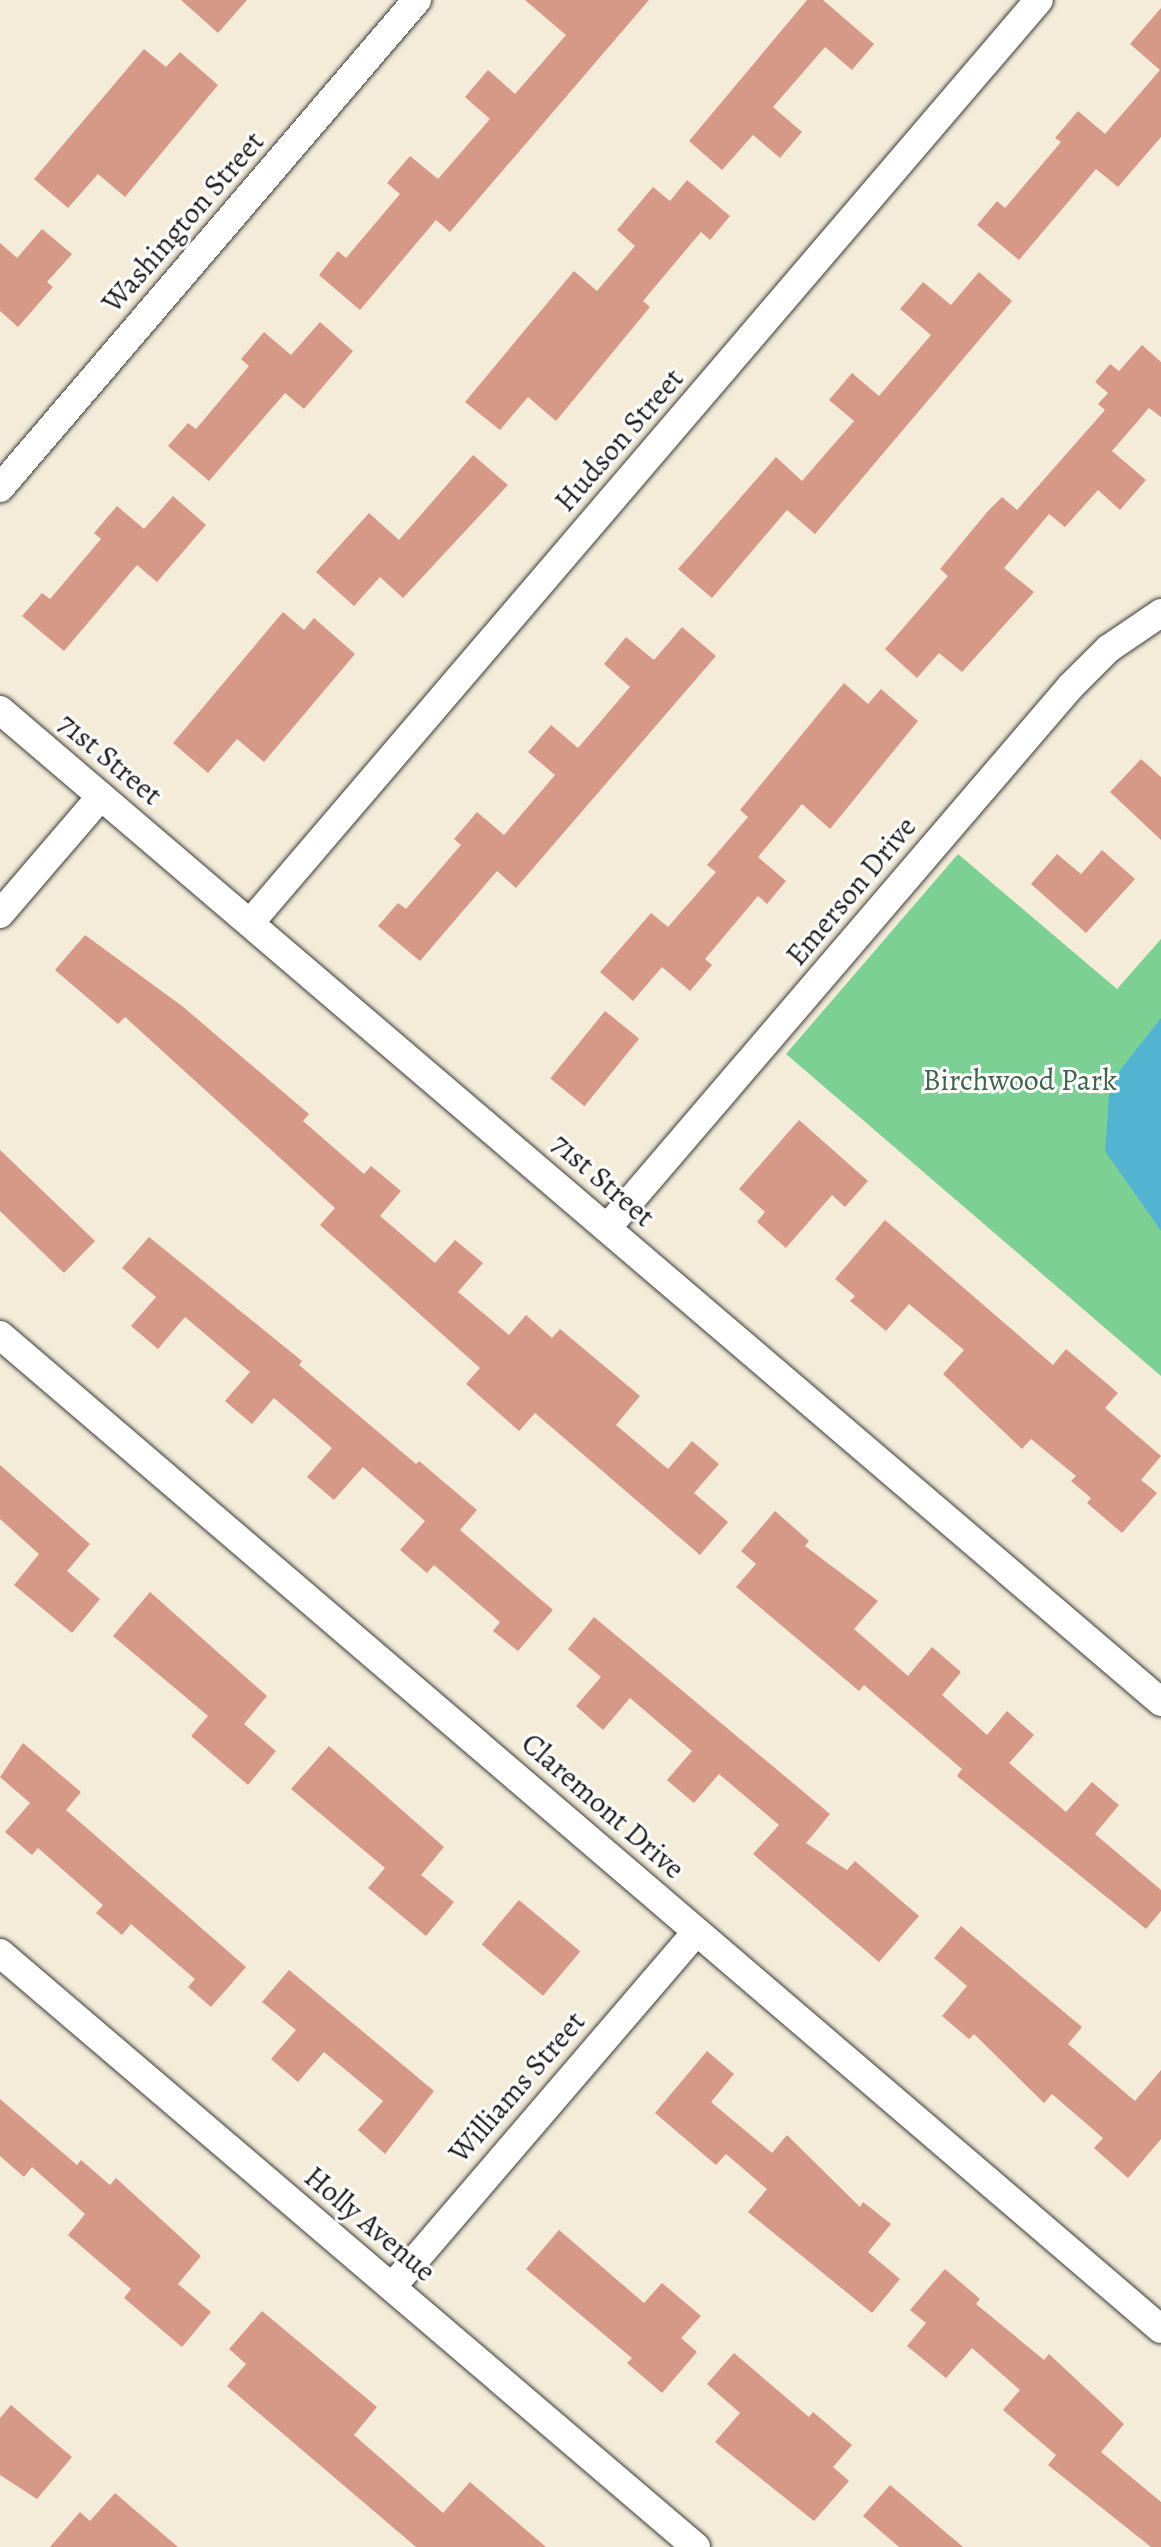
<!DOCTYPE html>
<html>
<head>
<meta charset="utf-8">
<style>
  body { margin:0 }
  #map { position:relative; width:1161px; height:2547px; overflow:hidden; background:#f4ecd9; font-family:Alegreya,serif }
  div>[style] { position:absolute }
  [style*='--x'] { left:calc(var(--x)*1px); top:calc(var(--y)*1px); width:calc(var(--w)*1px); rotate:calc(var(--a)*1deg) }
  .green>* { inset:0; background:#7dd093 }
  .water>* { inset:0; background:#52b4d1 }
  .building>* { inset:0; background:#d69987; transform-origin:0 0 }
  .roads { filter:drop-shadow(0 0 2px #3c3b38) drop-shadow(0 0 2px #3c3b38) }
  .street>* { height:28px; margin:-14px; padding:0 14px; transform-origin:14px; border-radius:14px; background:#fff }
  span { translate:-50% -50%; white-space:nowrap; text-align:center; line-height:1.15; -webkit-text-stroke:6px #fff; paint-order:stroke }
  .street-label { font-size:30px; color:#1c1c1c }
  .park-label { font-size:30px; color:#43644c }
</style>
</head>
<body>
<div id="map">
  <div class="green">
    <div style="clip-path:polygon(958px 854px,1117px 989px,1161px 939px,1161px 1376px,786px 1054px)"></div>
  </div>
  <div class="water">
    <div style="clip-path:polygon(1161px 1018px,1161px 1231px,1105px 1151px,1110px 1083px)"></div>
  </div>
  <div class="building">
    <div style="clip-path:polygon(181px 0,247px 0,218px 33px)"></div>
    <div style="clip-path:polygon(525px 0,649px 0,450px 232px,436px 220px,360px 310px,319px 275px,338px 251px,346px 258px,400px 194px,387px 183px,410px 156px,438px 179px,490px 119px,465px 97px,488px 70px,515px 94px,566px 35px)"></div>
    <div style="clip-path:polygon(807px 0,823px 0,874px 44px,852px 70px,825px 47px,773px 107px,802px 132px,780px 158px,753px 135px,722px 170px,689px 141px)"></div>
    <div style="clip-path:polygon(1161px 8px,1161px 137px,1118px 187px,1096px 169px,1019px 260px,977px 225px,997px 201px,1005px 208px,1061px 142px,1055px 138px,1078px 111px,1105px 134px,1160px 70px,1130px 44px)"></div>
    <div style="clip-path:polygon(144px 49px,166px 67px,180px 52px,218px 85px,125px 197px,98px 174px,68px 208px,34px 179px)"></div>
    <div style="clip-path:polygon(687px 180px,730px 216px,710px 240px,701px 232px,643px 301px,650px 307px,556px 421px,528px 397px,500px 430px,465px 402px,574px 271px,597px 291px,635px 246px,617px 230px,653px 187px,670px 201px)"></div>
    <div style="clip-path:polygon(42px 229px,72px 254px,47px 282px,53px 287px,18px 327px,0 311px,0 243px,17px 258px)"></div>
    <div style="clip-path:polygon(979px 272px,1012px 301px,815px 534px,787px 510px,712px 598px,678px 569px,776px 457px,802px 481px,854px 421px,829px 400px,852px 373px,879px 396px,931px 335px,900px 309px,923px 282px,951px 305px)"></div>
    <div style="clip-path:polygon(320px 322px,353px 351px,304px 409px,285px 393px,209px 481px,168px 446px,188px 423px,196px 429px,249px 366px,241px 359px,264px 332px,291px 355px)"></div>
    <div style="clip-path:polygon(1142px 345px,1161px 362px,1161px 417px,1149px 408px,1112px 451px,1146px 480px,1120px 510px,1098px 490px,1065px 527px,1049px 514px,1004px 568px,1034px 592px,962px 672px,939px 653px,917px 678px,885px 649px,948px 576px,940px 569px,988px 511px,1002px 497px,1017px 510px,1105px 410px,1098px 404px,1108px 393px,1095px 382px,1110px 364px,1119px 371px)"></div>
    <div style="clip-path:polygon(473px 455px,508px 485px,403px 598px,380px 577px,354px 606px,316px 572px,369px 513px,399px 540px)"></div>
    <div style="clip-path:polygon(173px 496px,206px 525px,157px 582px,137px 565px,64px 651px,22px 616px,42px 593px,50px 599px,101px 539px,94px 533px,117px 506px,144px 529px)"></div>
    <div style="clip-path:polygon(283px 612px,304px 630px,314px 618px,355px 654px,264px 762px,237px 739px,208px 773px,173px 743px)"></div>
    <div style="clip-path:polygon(682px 627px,716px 656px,516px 888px,497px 871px,420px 961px,378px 926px,398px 903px,406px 909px,461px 845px,454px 839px,477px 812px,504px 835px,555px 775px,528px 752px,551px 725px,578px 748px,630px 687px,604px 664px,626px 637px,654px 660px)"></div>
    <div style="clip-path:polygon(844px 683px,868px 704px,881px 689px,918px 721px,830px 829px,802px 804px,758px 857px,786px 881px,767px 904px,758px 896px,705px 959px,712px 965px,690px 991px,662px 967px,633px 1001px,600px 972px,651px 913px,668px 927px,716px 872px,707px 865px,748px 817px,740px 810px)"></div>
    <div style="clip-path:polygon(1141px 759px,1161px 777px,1161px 840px,1110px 792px)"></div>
    <div style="clip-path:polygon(1102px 850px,1135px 879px,1086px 933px,1031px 884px,1057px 854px,1081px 874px)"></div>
    <div style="clip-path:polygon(85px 935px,182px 1006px,309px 1114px,303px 1121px,364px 1174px,371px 1166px,401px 1191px,380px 1216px,435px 1263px,455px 1240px,483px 1263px,458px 1292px,509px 1335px,526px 1315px,552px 1338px,560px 1329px,640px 1396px,616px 1425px,668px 1469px,692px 1441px,719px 1464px,694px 1493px,728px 1522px,700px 1555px,535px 1413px,519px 1431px,466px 1384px,480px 1368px,320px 1225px,335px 1208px,125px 1017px,118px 1024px,55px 970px)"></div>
    <div style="left:605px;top:1011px;width:44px;height:87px;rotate:39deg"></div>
    <div style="clip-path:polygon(799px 1120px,868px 1181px,845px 1207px,832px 1195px,786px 1248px,757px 1222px,765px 1212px,739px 1189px)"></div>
    <div style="clip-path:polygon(0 1150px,95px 1241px,64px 1273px,0 1211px)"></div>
    <div style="clip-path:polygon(885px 1220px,1053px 1365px,1066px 1349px,1118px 1393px,1105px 1408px,1161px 1456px,1141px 1480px,1157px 1493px,1122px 1533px,1087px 1503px,1091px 1498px,1071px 1481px,1076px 1476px,1031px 1439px,1022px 1449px,943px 1374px,964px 1350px,909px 1304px,886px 1331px,850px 1301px,855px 1296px,835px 1279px)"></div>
    <div style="clip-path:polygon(149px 1237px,302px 1361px,299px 1365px,416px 1464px,419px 1461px,477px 1510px,460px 1530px,553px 1610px,518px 1651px,493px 1631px,500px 1622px,434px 1565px,427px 1573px,400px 1550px,425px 1521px,363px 1467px,334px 1500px,307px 1477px,332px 1448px,274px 1398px,252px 1424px,225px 1401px,250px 1372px,185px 1317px,158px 1349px,131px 1326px,156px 1297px,122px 1268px)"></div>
    <div style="clip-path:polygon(0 1465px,90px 1544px,67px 1571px,100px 1599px,72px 1633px,14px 1585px,39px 1554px,0 1519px)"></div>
    <div style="clip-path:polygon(775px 1511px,809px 1541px,805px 1546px,878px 1601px,854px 1629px,908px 1676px,932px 1647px,961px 1672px,942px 1695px,987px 1735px,1007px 1711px,1034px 1735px,1009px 1763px,1066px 1812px,1092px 1782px,1119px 1805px,1095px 1834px,1161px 1890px,1161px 1911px,1146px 1929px,957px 1776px,962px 1769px,864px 1685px,859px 1691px,736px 1587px,756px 1564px,741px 1551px)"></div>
    <div style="clip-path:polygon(150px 1592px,267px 1696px,244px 1724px,276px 1751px,248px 1785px,191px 1736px,208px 1716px,113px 1636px)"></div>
    <div style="clip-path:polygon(594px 1617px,830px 1814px,806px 1843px,847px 1870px,855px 1861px,919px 1916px,879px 1962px,753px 1854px,779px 1825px,719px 1774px,694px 1803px,667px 1780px,692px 1751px,630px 1698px,603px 1730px,576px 1706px,601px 1677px,568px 1649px)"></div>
    <div style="clip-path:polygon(23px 1743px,81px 1792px,66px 1810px,246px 1967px,211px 2007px,188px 1987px,195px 1979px,131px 1924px,122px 1935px,96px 1913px,103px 1905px,38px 1848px,32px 1855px,5px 1832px,30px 1803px,0 1777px)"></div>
    <div style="clip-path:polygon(329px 1746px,444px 1847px,421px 1875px,454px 1902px,426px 1936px,368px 1888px,385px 1868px,291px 1789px)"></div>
    <div style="left:519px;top:1900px;width:80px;height:58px;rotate:40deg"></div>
    <div style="clip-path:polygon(961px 1926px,1082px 2027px,1068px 2044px,1135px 2101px,1161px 2070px,1161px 2139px,1128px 2178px,1094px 2148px,1103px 2138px,1052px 2094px,1044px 2103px,974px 2034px,969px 2039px,942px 2016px,967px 1986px,934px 1958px)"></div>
    <div style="clip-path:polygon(289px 1970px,434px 2091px,385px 2154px,358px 2130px,383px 2101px,324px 2052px,298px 2082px,271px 2059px,296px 2030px,262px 2002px)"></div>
    <div style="clip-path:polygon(707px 2051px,734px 2074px,711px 2102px,772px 2153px,787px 2135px,860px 2207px,863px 2202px,891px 2224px,868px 2252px,900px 2279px,872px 2313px,748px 2212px,767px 2189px,726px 2154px,716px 2165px,655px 2113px)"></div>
    <div style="clip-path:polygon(0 2099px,77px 2165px,81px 2160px,110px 2185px,116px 2178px,201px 2256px,178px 2284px,211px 2312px,182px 2347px,124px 2298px,131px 2289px,68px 2235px,85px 2214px,32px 2167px,24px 2177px,0 2156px)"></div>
    <div style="clip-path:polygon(559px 2230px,644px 2303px,662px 2283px,701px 2316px,681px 2338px,697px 2352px,662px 2393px,627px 2363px,632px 2358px,526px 2269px)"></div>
    <div style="clip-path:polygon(945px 2269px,980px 2299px,976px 2304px,1044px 2360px,1049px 2354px,1124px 2424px,1101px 2452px,1161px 2502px,1161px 2547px,1151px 2547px,1048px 2465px,1056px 2455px,1003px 2410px,1020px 2390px,972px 2348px,946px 2378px,907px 2346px,926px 2323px,910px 2310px)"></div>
    <div style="clip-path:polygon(262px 2311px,377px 2407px,354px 2435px,443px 2513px,470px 2482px,546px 2547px,416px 2547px,227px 2386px,246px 2364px,229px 2349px)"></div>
    <div style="clip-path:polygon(734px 2353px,809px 2417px,813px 2412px,852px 2445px,833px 2467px,849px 2481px,814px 2521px,715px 2442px,740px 2413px,707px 2384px)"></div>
    <div style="clip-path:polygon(11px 2405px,72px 2457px,37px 2499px,0 2475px,0 2418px)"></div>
    <div style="clip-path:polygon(890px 2485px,963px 2547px,899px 2547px,863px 2516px)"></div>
    <div style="clip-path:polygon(115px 2493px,178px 2547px,50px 2547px,80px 2512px,90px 2521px)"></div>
  </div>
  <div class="roads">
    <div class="street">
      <div style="--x:0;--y:488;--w:642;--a:-49.49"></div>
      <div style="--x:0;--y:710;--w:1527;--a:40.51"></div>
      <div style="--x:0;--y:914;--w:155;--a:-49.4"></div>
      <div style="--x:250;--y:923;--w:1214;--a:-49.48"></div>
      <div style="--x:607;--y:1228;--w:712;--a:-49.44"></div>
      <div style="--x:1070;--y:687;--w:54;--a:-45"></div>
      <div style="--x:1108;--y:649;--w:64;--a:-34.2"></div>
      <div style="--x:0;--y:1335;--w:1528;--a:40.57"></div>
      <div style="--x:0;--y:1953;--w:915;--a:40.48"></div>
      <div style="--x:392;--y:2287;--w:467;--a:-49.4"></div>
    </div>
  </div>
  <div class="street-label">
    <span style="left:183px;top:222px;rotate:-49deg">Washington Street</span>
    <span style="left:619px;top:440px;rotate:-49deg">Hudson Street</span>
    <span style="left:110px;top:759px;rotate:40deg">71st Street</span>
    <span style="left:851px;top:891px;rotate:-50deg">Emerson Drive</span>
    <span style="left:603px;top:1180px;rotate:41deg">71st Street</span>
    <span style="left:603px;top:1806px;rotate:41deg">Claremont Drive</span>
    <span style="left:517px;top:2087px;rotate:-49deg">Williams Street</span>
    <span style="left:370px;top:2224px;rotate:40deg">Holly Avenue</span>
  </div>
  <div class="park-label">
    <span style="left:1020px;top:1080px">Birchwood Park</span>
  </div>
</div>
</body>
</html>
